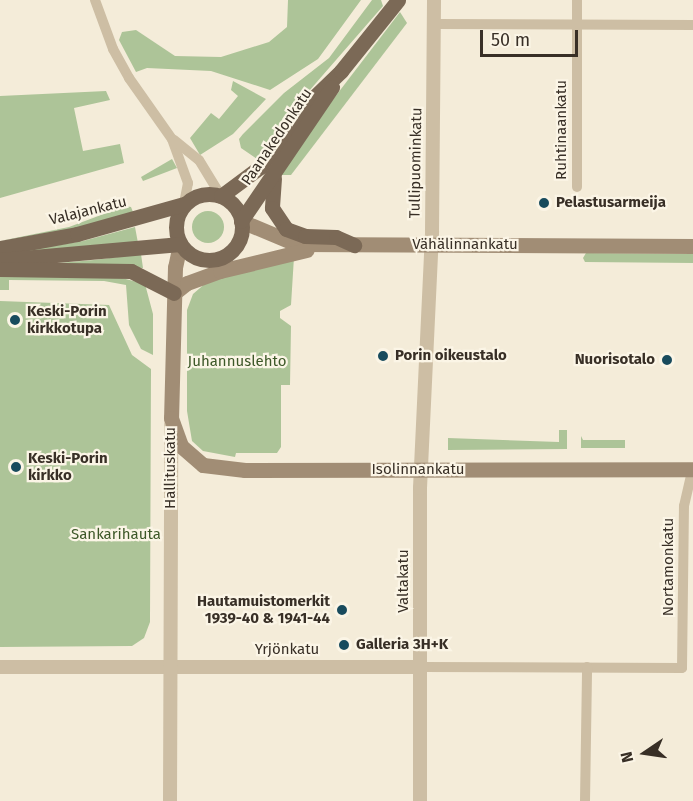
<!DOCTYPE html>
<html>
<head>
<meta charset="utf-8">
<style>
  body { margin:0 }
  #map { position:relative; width:693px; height:801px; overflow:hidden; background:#f4ecd9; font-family:"Fira Sans",sans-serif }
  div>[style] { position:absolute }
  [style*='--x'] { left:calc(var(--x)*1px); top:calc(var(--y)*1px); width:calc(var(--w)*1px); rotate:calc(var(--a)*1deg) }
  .green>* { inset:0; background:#adc498 }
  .round { border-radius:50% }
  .minor>* { height:10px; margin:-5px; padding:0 5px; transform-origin:5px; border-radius:5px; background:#cdbea4 }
  .tertiary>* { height:14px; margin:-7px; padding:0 7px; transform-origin:7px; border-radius:7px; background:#cdbea4 }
  .secondary>* { height:15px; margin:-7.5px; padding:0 7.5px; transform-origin:7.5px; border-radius:7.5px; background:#a18d75 }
  .primary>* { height:15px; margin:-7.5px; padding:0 7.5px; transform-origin:7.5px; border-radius:7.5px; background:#7b6956 }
  .primary>.ring { margin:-7.5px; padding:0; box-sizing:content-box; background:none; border:15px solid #7b6956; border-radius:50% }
  .dots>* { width:16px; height:16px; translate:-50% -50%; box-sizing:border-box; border:3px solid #fbf5e6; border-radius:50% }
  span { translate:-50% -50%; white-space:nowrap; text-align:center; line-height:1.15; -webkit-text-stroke:4.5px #fbf5e6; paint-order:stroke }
  .street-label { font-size:15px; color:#382f26 }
  .poi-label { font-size:15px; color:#382f26; font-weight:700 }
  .left { translate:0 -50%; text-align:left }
  .right { translate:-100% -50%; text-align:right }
  .park-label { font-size:15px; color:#3d5828 }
  .north { position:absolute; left:615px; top:723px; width:60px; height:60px; -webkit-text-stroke:4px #fbf5e6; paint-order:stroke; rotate:257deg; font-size:16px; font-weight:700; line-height:24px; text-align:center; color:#382f26 }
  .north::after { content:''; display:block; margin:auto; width:21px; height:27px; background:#382f26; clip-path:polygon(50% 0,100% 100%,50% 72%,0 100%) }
  .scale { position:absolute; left:480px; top:30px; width:98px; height:27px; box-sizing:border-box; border:3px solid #382f26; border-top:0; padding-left:8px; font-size:18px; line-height:21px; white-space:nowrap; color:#382f26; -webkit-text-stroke:4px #fbf5e6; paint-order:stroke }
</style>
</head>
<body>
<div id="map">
  <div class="green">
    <div style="clip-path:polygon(288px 0,361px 0,318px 59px,270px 90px,211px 71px,147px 68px,136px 72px,119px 40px,122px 32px,136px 30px,175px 56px,221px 57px,269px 42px,287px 27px)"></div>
    <div style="clip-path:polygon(372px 0,381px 0,383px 6px,289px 114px,257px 159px,241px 148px,239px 139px,243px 134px,284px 93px,329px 58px)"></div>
    <div style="clip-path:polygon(400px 12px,407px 23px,291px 175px,281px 175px,305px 136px)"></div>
    <div style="clip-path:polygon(233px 81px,266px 99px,233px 134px,200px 155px,190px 138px,211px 113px,219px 119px,238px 96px,231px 90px)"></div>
    <div style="clip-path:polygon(106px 91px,110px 100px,74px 108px,83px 151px,120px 144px,124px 163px,0 198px,0 96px)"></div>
    <div style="clip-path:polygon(172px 159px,177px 168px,143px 181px,141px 177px)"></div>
    <div style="clip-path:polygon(125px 206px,131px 207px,133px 212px,92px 226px,0 241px,69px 227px)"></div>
    <div class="round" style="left:192px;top:211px;width:32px;height:32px"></div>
    <div style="clip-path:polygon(135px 227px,138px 243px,4px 254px,83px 241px)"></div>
    <div style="clip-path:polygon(586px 253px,693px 254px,693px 263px,585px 262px,583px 258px)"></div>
    <div style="clip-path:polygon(141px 254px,143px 268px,58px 263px,94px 260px)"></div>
    <div style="clip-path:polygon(294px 257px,291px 305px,280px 311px,280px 318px,291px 326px,290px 385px,281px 385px,281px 447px,277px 453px,236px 453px,235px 457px,203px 451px,192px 441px,187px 411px,187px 310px,193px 294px,207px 282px)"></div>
    <div style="clip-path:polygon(0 276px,118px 277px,145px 284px,153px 314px,153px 355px,141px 349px,129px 325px,126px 285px,104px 281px,9px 280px,9px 290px,0 290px)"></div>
    <div style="clip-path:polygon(0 301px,109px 305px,132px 355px,151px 369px,150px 622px,144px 638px,132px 646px,0 647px)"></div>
    <div style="clip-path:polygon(559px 430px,567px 430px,567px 449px,448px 450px,448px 438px,559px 442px)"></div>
    <div style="clip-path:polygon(581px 436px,583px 440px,625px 440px,625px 448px,581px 448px)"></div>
  </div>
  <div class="minor">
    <div style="--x:95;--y:0;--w:52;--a:69.8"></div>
    <div style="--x:113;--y:49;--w:33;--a:61"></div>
    <div style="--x:129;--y:78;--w:75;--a:54.8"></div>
    <div style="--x:172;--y:139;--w:47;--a:70"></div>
    <div style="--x:188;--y:183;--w:21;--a:101"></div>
    <div style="--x:435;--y:24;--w:258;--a:0.2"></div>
    <div style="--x:174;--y:140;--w:32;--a:39"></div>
    <div style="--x:199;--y:160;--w:42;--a:58.6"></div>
    <div style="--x:577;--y:187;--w:187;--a:-90"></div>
    <div style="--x:422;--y:667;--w:260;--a:0.2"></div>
    <div style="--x:682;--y:668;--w:162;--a:-89.3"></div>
    <div style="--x:684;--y:506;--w:39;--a:-77"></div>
    <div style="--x:585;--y:801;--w:134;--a:-89.1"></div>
  </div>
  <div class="tertiary">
    <div style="--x:0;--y:667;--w:422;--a:0"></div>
    <div style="--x:170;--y:801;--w:378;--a:-89.8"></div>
    <div style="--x:420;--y:801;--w:313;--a:-90"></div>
    <div style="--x:420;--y:488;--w:257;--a:-87.3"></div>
    <div style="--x:432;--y:231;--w:231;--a:-89.5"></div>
  </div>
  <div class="secondary">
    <div style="--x:241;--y:221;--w:60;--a:22.7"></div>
    <div style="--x:296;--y:244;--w:397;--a:0.3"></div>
    <div style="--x:180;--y:244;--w:24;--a:102"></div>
    <div style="--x:175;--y:267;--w:151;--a:91.5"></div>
    <div style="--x:171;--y:418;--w:30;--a:70"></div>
    <div style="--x:181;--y:446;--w:29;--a:41"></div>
    <div style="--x:203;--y:465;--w:42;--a:6.8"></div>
    <div style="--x:245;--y:470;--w:448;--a:-0.1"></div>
    <div style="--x:174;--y:293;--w:16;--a:-38"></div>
    <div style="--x:187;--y:283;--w:35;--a:-20"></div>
    <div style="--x:220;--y:271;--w:89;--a:-13.6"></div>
  </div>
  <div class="primary">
    <div style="--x:274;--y:178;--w:30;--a:94"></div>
    <div style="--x:272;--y:208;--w:25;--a:56"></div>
    <div style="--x:286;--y:229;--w:20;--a:20"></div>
    <div style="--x:305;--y:236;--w:31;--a:2"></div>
    <div style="--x:336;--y:237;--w:20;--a:24"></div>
    <div class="ring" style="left:176px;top:194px;width:51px;height:51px"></div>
    <div style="--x:221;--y:196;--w:49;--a:-36.6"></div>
    <div style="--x:260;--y:167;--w:73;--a:-53.9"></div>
    <div style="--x:303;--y:108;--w:53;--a:-44.2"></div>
    <div style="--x:341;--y:71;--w:91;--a:-51.2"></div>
    <div style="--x:241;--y:221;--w:162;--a:-55.8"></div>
    <div style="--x:0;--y:248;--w:78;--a:-10.3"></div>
    <div style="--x:77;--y:234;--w:111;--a:-15.7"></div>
    <div style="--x:0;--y:260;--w:181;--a:-5.1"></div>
    <div style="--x:0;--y:269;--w:131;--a:0.9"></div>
    <div style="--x:131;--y:271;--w:48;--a:27.1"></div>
  </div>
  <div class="dots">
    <div style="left:544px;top:203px;background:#184b5d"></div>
    <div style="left:15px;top:320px;background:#184b5d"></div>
    <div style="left:383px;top:356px;background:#184b5d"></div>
    <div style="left:667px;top:360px;background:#184b5d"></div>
    <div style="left:16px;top:467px;background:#184b5d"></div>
    <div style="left:342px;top:610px;background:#184b5d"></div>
    <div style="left:344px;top:645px;background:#184b5d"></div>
  </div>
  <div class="street-label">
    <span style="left:562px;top:130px;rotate:-90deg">Ruhtinaankatu</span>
    <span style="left:277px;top:137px;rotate:-56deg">Paanakedonkatu</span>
    <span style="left:416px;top:163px;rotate:-89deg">Tullipuominkatu</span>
    <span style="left:88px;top:211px;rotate:-14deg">Valajankatu</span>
    <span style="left:465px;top:245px">Vähälinnankatu</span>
    <span style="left:171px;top:468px;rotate:-90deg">Hallituskatu</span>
    <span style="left:418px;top:470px">Isolinnankatu</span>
    <span style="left:669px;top:567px;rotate:-90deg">Nortamonkatu</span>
    <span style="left:404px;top:581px;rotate:-90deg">Valtakatu</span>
    <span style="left:287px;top:650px">Yrjönkatu</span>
  </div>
  <div class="poi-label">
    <span class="left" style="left:556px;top:203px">Pelastusarmeija</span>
    <span class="left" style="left:27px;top:320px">Keski-Porin<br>kirkkotupa</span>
    <span class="left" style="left:395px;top:356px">Porin oikeustalo</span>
    <span class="right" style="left:655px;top:360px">Nuorisotalo</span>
    <span class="left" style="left:28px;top:467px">Keski-Porin<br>kirkko</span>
    <span class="right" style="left:330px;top:610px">Hautamuistomerkit<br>1939-40 &amp; 1941-44</span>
    <span class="left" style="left:356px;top:645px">Galleria 3H+K</span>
  </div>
  <div class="park-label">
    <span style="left:237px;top:362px">Juhannuslehto</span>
    <span style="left:116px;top:535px">Sankarihauta</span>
  </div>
  <div class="north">N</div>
  <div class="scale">50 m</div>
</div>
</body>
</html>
